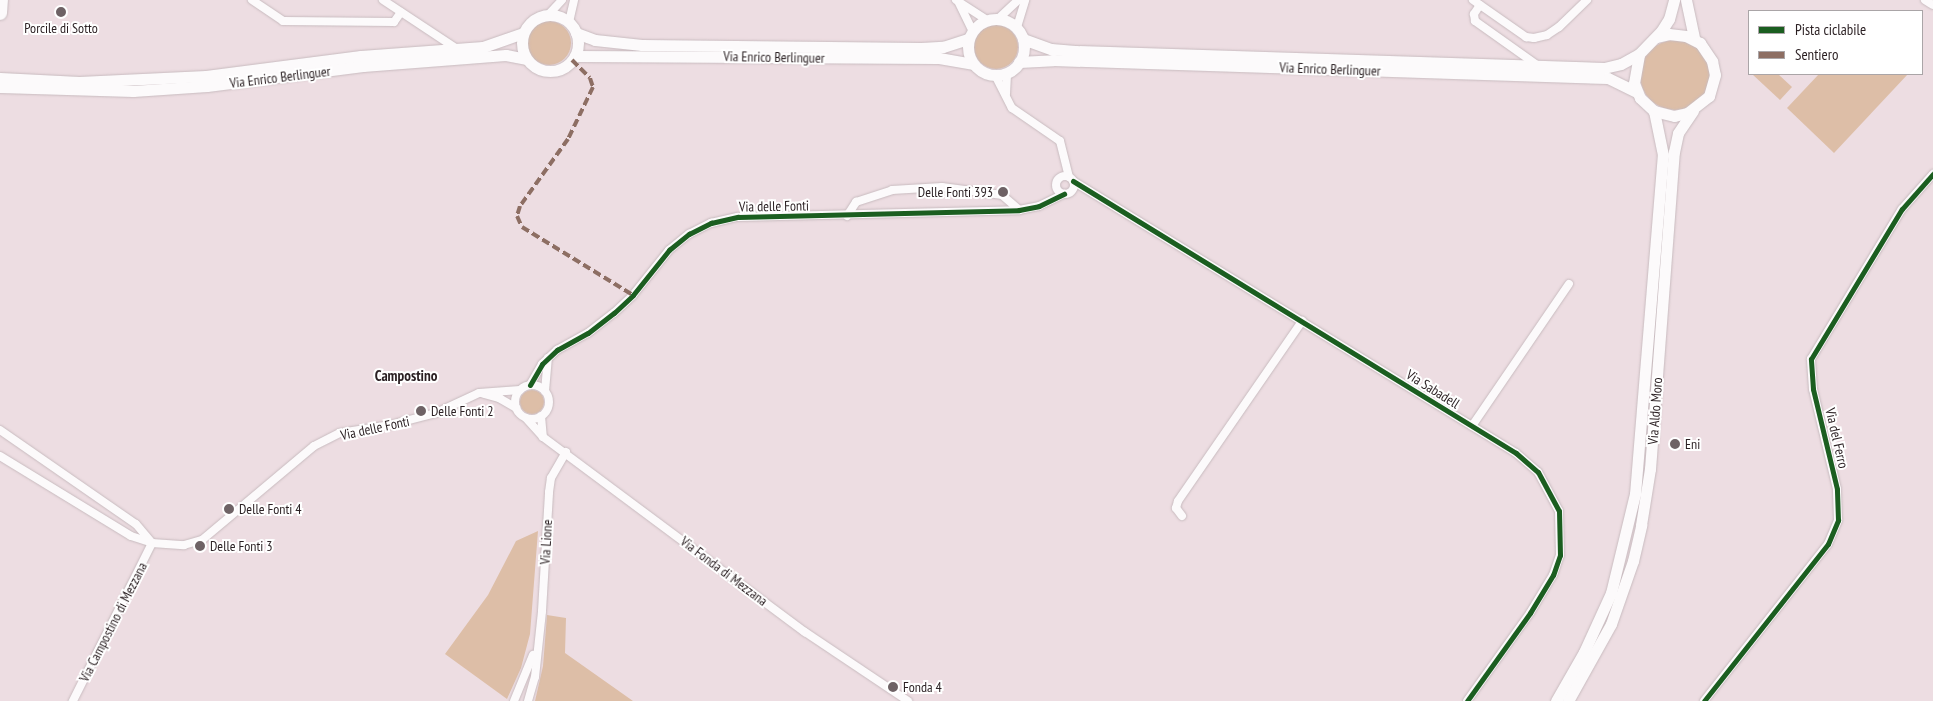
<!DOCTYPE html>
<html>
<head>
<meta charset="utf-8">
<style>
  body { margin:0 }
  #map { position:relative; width:1933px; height:701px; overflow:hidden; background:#eddde2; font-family:"PT Sans Narrow",sans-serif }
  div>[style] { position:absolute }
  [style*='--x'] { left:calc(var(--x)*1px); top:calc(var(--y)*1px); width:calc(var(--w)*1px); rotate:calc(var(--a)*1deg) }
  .green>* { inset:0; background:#ddbea7 }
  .round { border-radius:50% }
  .roads { filter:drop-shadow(0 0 1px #c8bbbf) drop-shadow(0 0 1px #c8bbbf) }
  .street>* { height:8px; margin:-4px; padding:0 4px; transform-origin:4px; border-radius:4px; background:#fcfafb }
  .street>.ring { margin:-4px; padding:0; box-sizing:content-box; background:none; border:8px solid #fcfafb; border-radius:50% }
  .secondary>* { height:11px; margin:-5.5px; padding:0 5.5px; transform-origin:5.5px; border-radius:5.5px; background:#fcfafb }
  .secondary>.ring { margin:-5.5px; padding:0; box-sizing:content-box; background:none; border:11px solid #fcfafb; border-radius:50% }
  .highway>* { height:14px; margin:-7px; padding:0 7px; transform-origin:7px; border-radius:7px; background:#fcfafb }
  .quiet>* { height:4px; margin-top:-2px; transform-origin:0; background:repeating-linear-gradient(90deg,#8d6e63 0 8px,transparent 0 12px) }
  .cycleway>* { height:5px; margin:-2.5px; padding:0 2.5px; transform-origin:2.5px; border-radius:2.5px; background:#1b5e20 }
  .dots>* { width:14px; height:14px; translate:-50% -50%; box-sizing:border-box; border:2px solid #fff; border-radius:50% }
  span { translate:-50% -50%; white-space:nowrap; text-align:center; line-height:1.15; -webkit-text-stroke:4px #fff; paint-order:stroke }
  .poi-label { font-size:14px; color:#2a1f22 }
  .right { translate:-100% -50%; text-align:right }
  .left { translate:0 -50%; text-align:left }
  .street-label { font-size:14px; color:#2a1f22 }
  .neighbourhood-label { font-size:15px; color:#2a1f22; font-weight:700 }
  .legend { position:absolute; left:1748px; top:10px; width:175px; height:65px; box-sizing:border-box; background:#fff; border:1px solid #aaa5a7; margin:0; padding:6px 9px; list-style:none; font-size:15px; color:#2a1f22 }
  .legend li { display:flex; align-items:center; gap:10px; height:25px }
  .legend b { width:25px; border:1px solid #aaa5a7 }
</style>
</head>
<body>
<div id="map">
  <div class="green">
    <div class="round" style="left:527px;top:21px;width:44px;height:44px"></div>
    <div class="round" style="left:974px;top:25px;width:44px;height:44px"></div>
    <div class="round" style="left:1640px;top:40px;width:70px;height:70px"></div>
    <div style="clip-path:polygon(1752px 74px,1778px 74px,1792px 87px,1780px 100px)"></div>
    <div style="clip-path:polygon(1819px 74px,1908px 74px,1834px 153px,1787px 108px)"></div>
    <div class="round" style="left:520px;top:390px;width:24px;height:24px"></div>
    <div style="clip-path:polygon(538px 531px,530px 634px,521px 668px,507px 699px,445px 654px,488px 595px,516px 541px)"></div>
    <div style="clip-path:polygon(547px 615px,566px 618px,565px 653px,633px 701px,535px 701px,543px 666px)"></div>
  </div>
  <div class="roads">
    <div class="street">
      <div style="--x:252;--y:0;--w:37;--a:34"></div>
      <div style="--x:283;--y:21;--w:111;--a:0.5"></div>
      <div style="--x:394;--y:22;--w:12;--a:-55"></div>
      <div style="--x:383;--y:0;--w:89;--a:33.5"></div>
      <div style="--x:956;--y:0;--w:37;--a:33"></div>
      <div style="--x:1473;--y:0;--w:65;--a:34.9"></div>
      <div style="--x:1526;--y:37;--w:8;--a:7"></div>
      <div style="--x:1534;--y:38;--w:13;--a:-13"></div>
      <div style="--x:1547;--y:35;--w:14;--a:-34"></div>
      <div style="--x:1559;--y:27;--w:39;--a:-44"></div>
      <div style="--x:1925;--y:0;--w:9;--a:32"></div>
      <div style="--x:959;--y:3;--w:30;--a:64"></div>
      <div style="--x:1480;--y:5;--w:11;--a:124"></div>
      <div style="--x:1474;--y:14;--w:7;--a:82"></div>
      <div style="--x:1475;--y:21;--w:76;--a:35.4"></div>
      <div style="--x:549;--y:14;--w:19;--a:-47"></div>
      <div style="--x:999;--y:18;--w:26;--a:-43"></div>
      <div style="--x:569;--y:22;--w:23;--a:-77"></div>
      <div style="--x:1017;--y:27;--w:28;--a:-73"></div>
      <div style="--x:995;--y:75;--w:37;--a:63"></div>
      <div style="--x:1012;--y:108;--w:58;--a:34.5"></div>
      <div style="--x:1060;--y:141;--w:37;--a:76"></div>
      <div style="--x:1006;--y:94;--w:21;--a:-87"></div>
      <div class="ring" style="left:1056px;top:176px;width:10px;height:10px"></div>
      <div style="--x:1073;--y:181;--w:520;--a:31.55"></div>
      <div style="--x:1516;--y:453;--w:29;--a:41"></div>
      <div style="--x:1538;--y:472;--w:44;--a:61.7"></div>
      <div style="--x:1559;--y:511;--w:44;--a:88.7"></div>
      <div style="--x:1560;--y:555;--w:21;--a:109"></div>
      <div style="--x:1553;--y:575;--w:44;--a:121.2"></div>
      <div style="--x:1530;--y:613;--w:108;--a:125.6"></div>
      <div style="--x:847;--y:216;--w:17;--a:-57"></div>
      <div style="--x:856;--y:202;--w:38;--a:-18"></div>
      <div style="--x:892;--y:190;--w:50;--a:-3.4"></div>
      <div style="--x:942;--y:187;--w:61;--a:7.6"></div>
      <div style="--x:1002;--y:195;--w:23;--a:41"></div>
      <div style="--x:530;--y:385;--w:24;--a:-60"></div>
      <div style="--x:542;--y:364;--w:21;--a:-43"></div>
      <div style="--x:557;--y:350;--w:35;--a:-29"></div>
      <div style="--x:588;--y:333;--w:33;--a:-38"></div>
      <div style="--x:614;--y:313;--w:26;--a:-43"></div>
      <div style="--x:633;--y:295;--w:58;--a:-51.3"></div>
      <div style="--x:669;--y:250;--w:26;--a:-39"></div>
      <div style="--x:689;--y:234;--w:25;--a:-27"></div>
      <div style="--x:711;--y:223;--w:28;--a:-13"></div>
      <div style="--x:738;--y:217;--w:281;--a:-1.4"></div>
      <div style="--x:1019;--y:210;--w:20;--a:-11"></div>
      <div style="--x:1039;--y:206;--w:28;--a:-26"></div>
      <div class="ring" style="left:515px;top:385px;width:26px;height:26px"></div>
      <div style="--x:545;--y:391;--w:33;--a:-85"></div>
      <div style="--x:484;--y:394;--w:16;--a:15"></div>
      <div style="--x:499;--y:398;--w:20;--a:30"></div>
      <div style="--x:541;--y:416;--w:21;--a:85"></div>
      <div style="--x:526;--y:418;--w:25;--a:48"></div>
      <div style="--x:543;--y:437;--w:327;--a:36.7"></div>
      <div style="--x:805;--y:632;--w:124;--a:33.8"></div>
      <div style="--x:1472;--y:426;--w:172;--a:-55.7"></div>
      <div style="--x:0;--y:430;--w:165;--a:34.7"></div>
      <div style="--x:136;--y:524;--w:25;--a:50"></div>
      <div style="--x:152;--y:543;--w:177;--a:116.6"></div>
      <div style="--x:0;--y:456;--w:153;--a:31.4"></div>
      <div style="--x:131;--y:536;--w:22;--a:18"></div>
      <div style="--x:152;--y:543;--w:32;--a:4"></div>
      <div style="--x:184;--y:545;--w:19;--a:-16"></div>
      <div style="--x:202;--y:540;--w:146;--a:-40"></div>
      <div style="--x:314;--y:446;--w:29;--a:-27"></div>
      <div style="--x:340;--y:433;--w:51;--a:-9.1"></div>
      <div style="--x:390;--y:425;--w:48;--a:-14.6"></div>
      <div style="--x:436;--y:413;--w:47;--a:-24.9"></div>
      <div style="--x:479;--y:393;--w:41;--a:-4.2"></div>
      <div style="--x:1182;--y:516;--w:10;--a:-127"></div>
      <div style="--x:1176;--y:508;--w:7;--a:-74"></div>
      <div style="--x:1178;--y:501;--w:219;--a:-55.4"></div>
      <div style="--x:514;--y:701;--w:50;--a:-67.6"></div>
      <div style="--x:528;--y:701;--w:25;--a:-74"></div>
      <div style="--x:535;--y:677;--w:66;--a:-83.9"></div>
      <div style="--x:542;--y:611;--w:119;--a:-86.6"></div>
      <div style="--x:549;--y:492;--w:14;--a:-82"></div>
      <div style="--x:551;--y:478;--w:30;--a:-60"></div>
      <div style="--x:1704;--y:701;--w:200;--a:-51.7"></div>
      <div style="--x:1828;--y:544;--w:26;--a:-67"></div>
      <div style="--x:1838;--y:520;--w:31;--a:-92"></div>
      <div style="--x:1837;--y:489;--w:103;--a:-103.5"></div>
      <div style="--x:1813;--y:389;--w:30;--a:-94"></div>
      <div style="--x:1811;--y:359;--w:175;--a:-58.8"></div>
      <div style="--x:1902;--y:209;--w:47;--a:-48.5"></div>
    </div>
    <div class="secondary">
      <div style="--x:1686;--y:0;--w:40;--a:78"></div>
      <div class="ring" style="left:522px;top:15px;width:45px;height:45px"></div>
      <div class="ring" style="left:968px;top:19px;width:45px;height:45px"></div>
      <div style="--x:576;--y:33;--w:20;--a:20"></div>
      <div style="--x:595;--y:40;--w:47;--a:6.1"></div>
      <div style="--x:642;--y:45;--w:279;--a:0.6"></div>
      <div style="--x:921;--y:48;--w:22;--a:-3"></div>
      <div style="--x:943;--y:47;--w:26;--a:-18"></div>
      <div style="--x:1657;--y:37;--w:12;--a:-14"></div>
      <div style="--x:1669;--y:34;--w:17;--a:7"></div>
      <div style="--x:1686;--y:36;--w:16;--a:27"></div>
      <div style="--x:1700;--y:43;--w:22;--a:56"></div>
      <div style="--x:1712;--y:61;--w:14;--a:78"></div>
      <div style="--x:1715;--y:75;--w:22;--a:106"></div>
      <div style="--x:1709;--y:96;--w:28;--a:142"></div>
      <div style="--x:1687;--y:113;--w:13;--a:167"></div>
      <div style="--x:1674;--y:116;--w:21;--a:-166"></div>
      <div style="--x:1654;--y:111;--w:19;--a:-137"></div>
      <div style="--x:1640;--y:98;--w:16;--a:-112"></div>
      <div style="--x:1634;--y:83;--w:29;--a:-80"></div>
      <div style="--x:1639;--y:54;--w:33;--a:-46"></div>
      <div style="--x:1662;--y:30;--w:13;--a:-58"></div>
      <div style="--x:1669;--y:19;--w:20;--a:-75"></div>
      <div style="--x:1023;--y:39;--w:30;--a:20"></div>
      <div style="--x:1051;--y:49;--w:24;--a:5"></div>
      <div style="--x:1075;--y:51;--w:529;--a:1.84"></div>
      <div style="--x:1604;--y:68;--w:17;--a:-13"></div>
      <div style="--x:1621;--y:64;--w:21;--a:-29"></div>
      <div style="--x:575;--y:56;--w:364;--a:0.3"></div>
      <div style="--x:939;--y:58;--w:34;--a:10"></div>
      <div style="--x:1019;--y:62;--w:34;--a:-3"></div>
      <div style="--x:1053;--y:60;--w:555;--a:1.86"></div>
      <div style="--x:1608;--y:78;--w:32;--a:26"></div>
      <div style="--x:0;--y:78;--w:79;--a:2.9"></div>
      <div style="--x:79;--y:82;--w:127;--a:-2.7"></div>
      <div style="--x:206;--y:76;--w:156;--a:-7.4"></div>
      <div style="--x:361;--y:56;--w:122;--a:-4.2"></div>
      <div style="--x:483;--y:47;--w:42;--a:-19.3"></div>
      <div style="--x:0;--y:87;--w:133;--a:1.7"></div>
      <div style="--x:133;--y:91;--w:74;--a:-3.9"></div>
      <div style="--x:207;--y:86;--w:157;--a:-7.3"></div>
      <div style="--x:363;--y:66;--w:143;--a:-4.4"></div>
      <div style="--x:506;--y:55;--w:20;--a:11"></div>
      <div style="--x:1556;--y:701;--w:56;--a:-60.3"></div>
      <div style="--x:1584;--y:652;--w:65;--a:-65.4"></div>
      <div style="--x:1611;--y:593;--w:102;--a:-76.4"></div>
      <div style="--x:1635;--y:494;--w:340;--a:-85.3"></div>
      <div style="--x:1663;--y:155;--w:45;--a:-101.6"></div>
      <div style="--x:1568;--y:701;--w:88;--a:-60.8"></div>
      <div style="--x:1611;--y:624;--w:67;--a:-70.8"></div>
      <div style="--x:1633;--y:561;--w:37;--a:-77"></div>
      <div style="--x:1641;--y:525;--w:57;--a:-80.9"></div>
      <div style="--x:1650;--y:469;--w:318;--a:-85.7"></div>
      <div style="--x:1674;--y:152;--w:19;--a:-78"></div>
      <div style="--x:1678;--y:133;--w:27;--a:-56"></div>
    </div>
    <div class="highway">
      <div style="--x:0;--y:13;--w:13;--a:-86"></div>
    </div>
  </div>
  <div class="quiet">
    <div style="--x:572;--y:60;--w:25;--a:45"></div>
    <div style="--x:590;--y:78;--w:9;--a:72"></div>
    <div style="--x:593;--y:87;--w:58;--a:115.7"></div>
    <div style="--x:568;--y:139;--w:82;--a:125.6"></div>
    <div style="--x:520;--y:206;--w:10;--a:107"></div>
    <div style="--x:517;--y:216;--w:12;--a:66"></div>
    <div style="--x:522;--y:227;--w:130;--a:31.5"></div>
  </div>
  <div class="cycleway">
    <div style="--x:1073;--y:181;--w:520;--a:31.55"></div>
    <div style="--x:1516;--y:453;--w:29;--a:41"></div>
    <div style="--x:1538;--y:472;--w:44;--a:61.7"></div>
    <div style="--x:1559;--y:511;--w:44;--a:88.7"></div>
    <div style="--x:1560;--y:555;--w:21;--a:109"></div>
    <div style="--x:1553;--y:575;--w:44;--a:121.2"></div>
    <div style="--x:1530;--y:613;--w:108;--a:125.6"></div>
    <div style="--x:530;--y:385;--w:24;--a:-60"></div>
    <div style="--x:542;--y:364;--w:21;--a:-43"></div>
    <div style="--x:557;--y:350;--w:35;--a:-29"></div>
    <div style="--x:588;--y:333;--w:33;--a:-38"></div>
    <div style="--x:614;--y:313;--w:26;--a:-43"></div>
    <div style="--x:633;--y:295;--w:58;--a:-51.3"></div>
    <div style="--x:669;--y:250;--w:26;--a:-39"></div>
    <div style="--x:689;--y:234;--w:25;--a:-27"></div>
    <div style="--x:711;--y:223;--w:28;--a:-13"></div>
    <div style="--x:738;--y:217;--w:281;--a:-1.4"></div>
    <div style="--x:1019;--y:210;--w:20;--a:-11"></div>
    <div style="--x:1039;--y:206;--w:28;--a:-26"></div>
    <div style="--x:1704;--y:701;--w:200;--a:-51.7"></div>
    <div style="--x:1828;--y:544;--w:26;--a:-67"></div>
    <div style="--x:1838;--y:520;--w:31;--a:-92"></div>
    <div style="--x:1837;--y:489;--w:103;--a:-103.5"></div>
    <div style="--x:1813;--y:389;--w:30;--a:-94"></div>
    <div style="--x:1811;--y:359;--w:175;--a:-58.8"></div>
    <div style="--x:1902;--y:209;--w:47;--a:-48.5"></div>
  </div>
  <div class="dots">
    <div style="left:61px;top:12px;background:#6e6265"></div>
    <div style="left:1003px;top:192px;background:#6e6265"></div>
    <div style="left:421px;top:411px;background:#6e6265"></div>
    <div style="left:1675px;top:444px;background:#6e6265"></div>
    <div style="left:229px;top:509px;background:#6e6265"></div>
    <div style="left:200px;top:546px;background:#6e6265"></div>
    <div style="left:893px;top:687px;background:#6e6265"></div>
  </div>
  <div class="poi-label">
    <span style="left:61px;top:28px">Porcile di Sotto</span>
    <span class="right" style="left:993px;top:192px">Delle Fonti 393</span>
    <span class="left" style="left:431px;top:411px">Delle Fonti 2</span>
    <span class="left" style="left:1685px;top:444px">Eni</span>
    <span class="left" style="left:239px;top:509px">Delle Fonti 4</span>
    <span class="left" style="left:210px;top:546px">Delle Fonti 3</span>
    <span class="left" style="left:903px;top:687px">Fonda 4</span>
  </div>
  <div class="street-label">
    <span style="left:774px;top:57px;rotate:1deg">Via Enrico Berlinguer</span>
    <span style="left:1330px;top:69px;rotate:2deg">Via Enrico Berlinguer</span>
    <span style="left:280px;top:77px;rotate:-7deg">Via Enrico Berlinguer</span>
    <span style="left:774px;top:206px;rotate:-1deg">Via delle Fonti</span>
    <span style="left:1433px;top:389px;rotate:32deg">Via Sabadell</span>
    <span style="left:1655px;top:411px;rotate:-86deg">Via Aldo Moro</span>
    <span style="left:375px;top:428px;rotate:-12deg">Via delle Fonti</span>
    <span style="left:1837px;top:438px;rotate:77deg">Via del Ferro</span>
    <span style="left:546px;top:542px;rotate:-87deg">Via Lione</span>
    <span style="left:724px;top:571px;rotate:37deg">Via Fonda di Mezzana</span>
    <span style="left:113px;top:622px;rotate:-63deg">Via Campostino di Mezzana</span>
  </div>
  <div class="neighbourhood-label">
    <span style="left:406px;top:376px">Campostino</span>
  </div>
  <ul class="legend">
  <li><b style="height:6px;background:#1b5e20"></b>Pista ciclabile</li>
  <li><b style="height:6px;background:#8d6e63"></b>Sentiero</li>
  </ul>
</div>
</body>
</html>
